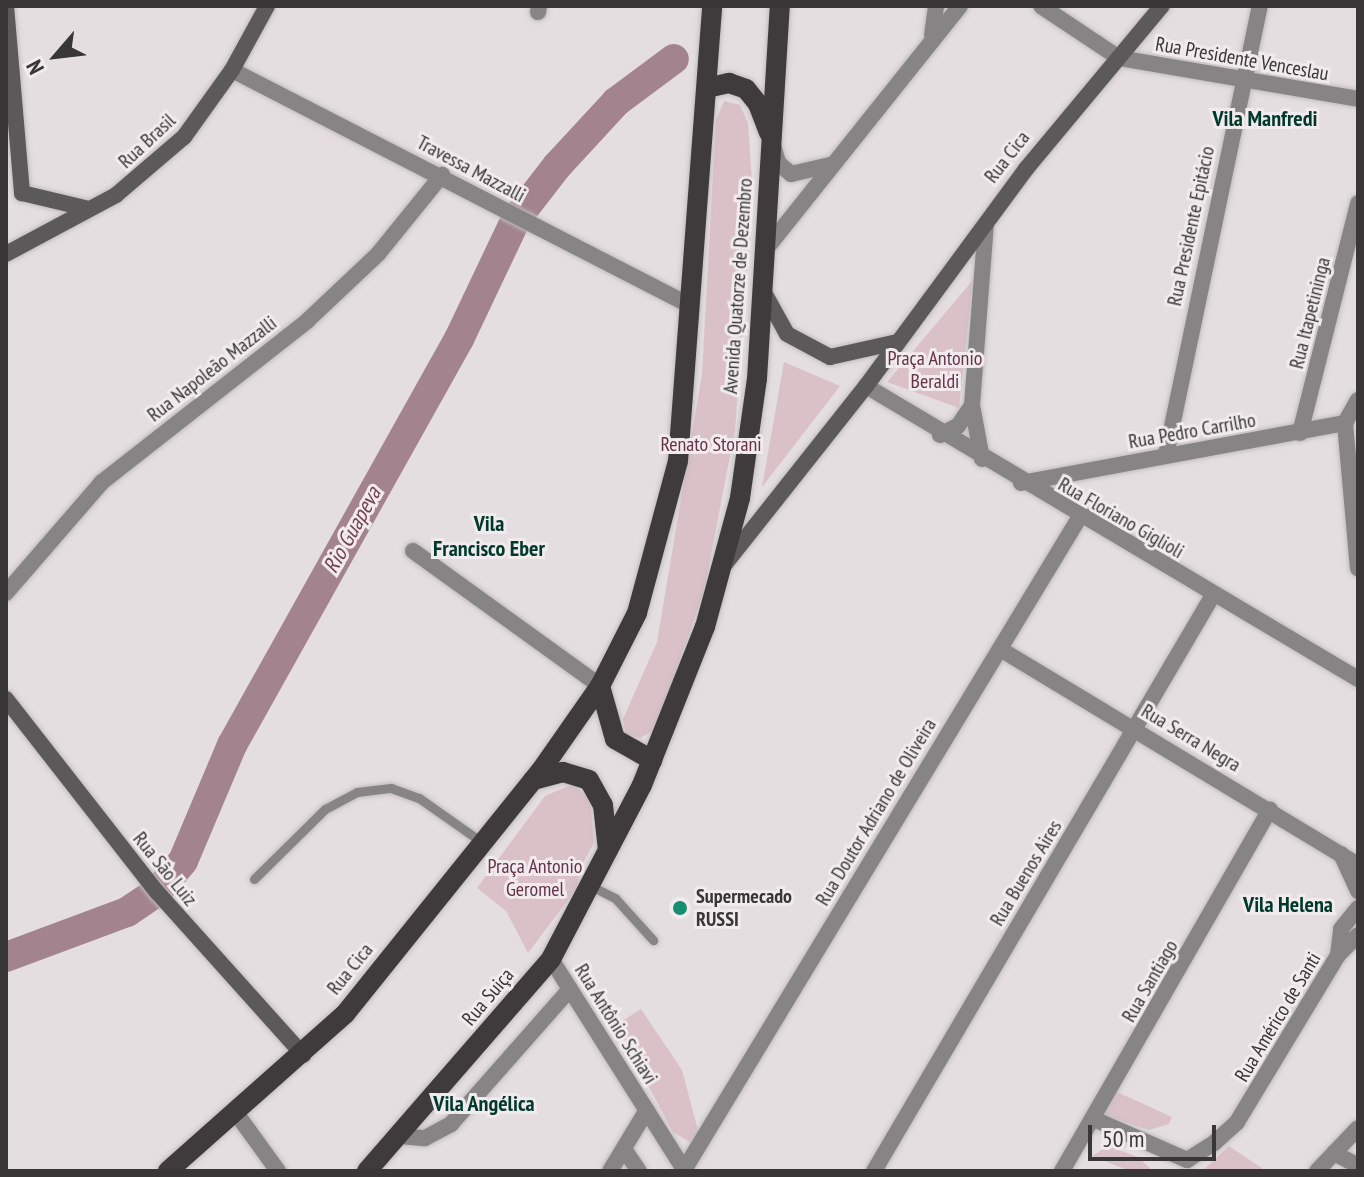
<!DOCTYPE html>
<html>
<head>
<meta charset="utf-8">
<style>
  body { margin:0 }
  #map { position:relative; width:1364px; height:1177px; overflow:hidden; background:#e4dee0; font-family:"PT Sans Narrow",sans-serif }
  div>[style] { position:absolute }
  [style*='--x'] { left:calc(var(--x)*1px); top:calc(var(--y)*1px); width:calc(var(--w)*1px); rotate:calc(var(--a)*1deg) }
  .green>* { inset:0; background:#dac1c8 }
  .river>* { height:30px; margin:-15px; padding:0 15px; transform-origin:15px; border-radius:15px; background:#a3838d }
  .roads { filter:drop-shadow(0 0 2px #c2bcbe) drop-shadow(0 0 2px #c2bcbe) }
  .lane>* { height:9px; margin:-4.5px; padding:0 4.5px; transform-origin:4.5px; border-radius:4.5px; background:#868484 }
  .street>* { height:16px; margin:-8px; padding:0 8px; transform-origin:8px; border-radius:8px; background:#868484 }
  .secondary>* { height:16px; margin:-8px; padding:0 8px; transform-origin:8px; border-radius:8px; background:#5c595a }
  .primary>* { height:20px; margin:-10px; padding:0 10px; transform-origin:10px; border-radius:10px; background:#3f3b3c }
  .dots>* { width:22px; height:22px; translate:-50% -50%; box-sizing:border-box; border:4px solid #f1ebed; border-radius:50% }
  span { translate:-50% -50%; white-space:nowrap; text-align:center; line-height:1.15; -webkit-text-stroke:6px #f1ebed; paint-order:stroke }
  .street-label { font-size:20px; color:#383636 }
  .park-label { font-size:20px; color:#643446 }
  .poi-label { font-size:20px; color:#383636; font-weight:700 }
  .left { translate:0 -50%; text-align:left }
  .neighbourhood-label { font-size:22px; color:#00392b; font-weight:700 }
  .water-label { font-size:22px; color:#734254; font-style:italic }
  .frame { position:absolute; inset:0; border:8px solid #383636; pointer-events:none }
  .north { position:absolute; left:16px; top:16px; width:80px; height:80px; -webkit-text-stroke:6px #f1ebed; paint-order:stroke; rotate:242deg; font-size:22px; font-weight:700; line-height:32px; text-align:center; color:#383636 }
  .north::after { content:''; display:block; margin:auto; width:28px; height:36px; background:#383636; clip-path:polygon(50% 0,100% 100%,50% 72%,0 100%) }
  .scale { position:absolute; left:1088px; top:1125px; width:128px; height:36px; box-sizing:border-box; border:4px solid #383636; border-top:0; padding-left:10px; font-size:24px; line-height:28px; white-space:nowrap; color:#383636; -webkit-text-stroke:6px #f1ebed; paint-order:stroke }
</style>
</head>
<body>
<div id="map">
  <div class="green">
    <div style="clip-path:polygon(724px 101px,740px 105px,748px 123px,753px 196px,735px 430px,704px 591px,655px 730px,640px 738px,626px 734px,623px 719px,657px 642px,702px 374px,716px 120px)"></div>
    <div style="clip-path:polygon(973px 280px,959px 408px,887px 382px)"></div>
    <div style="clip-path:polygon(784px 362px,840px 386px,762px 487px)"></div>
    <div style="clip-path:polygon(573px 784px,590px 800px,594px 843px,580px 868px,577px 888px,528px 953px,506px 911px,477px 888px,545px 796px)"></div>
    <div style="clip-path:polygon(641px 1009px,682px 1070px,700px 1138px,693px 1144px,673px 1132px,616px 1025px)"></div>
    <div style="clip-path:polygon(1115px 1091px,1172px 1117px,1169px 1124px,1149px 1130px,1101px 1114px)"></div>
    <div style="clip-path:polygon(1108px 1146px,1138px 1157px,1153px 1171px,1130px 1171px,1092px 1156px)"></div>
    <div style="clip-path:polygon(1229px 1146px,1266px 1171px,1202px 1171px)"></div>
  </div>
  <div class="river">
    <div style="--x:6;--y:957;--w:129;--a:-20.4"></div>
    <div style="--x:127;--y:912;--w:36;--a:-34"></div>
    <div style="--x:157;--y:892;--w:40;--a:-50"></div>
    <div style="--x:183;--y:861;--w:126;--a:-67.1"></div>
    <div style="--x:232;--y:745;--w:465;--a:-60.8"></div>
    <div style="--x:459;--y:339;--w:133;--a:-64.6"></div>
    <div style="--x:516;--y:219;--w:67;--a:-52.3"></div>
    <div style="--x:557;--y:166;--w:87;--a:-47.3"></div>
    <div style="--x:616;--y:102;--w:72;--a:-36.6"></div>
  </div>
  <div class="roads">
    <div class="lane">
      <div style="--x:254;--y:879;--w:100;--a:-44.6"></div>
      <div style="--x:325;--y:809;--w:36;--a:-28"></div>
      <div style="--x:357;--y:792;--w:34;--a:-7"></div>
      <div style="--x:391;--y:788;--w:30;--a:20"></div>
      <div style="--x:419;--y:798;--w:78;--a:35.1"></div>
      <div style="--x:593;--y:887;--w:25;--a:27"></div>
      <div style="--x:615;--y:898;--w:57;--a:47.9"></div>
    </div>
    <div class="street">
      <div style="--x:1041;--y:6;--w:94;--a:33.7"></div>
      <div style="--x:1119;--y:58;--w:242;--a:9.7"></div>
      <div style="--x:538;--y:12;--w:6;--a:-81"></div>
      <div style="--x:932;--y:35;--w:29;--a:-82"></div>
      <div style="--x:232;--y:70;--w:516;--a:27.21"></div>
      <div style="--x:773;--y:145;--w:19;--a:74"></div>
      <div style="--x:778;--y:163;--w:17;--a:40"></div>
      <div style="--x:791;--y:174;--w:40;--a:-13"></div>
      <div style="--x:766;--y:249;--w:311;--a:-51.4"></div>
      <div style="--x:866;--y:386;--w:573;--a:30.78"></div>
      <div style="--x:1345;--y:423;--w:146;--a:84.9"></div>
      <div style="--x:1300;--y:433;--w:237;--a:-75.8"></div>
      <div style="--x:940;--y:435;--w:20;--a:-27"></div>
      <div style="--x:958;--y:426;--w:25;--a:-56"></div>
      <div style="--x:1166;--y:455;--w:459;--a:-78.2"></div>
      <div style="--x:982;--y:459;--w:55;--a:-100.5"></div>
      <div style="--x:972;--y:405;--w:181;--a:-85.6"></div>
      <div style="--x:1021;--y:483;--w:330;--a:-10.5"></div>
      <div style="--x:1345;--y:423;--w:26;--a:-61"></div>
      <div style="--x:413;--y:551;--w:231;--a:35.8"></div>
      <div style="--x:6;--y:593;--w:147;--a:-49.1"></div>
      <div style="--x:102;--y:482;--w:261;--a:-38.1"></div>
      <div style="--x:307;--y:321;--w:98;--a:-43.3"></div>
      <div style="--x:378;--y:254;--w:102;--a:-51"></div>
      <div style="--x:1000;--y:649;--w:418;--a:31.1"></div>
      <div style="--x:1341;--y:854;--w:41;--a:65.3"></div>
      <div style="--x:1338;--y:955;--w:26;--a:-83"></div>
      <div style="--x:1341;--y:929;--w:27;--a:-51"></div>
      <div style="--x:551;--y:959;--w:251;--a:57.7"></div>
      <div style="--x:236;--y:1113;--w:72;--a:54.1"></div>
      <div style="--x:1094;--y:1119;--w:102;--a:23.8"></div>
      <div style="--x:1187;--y:1160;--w:32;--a:-32"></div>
      <div style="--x:1214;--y:1143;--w:31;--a:-42"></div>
      <div style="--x:1237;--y:1122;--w:195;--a:-58.8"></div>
      <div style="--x:1338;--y:955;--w:28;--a:-45"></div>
      <div style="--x:400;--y:1136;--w:25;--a:5"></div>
      <div style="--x:425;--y:1138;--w:30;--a:-28"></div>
      <div style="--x:451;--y:1124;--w:180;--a:-48.6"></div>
      <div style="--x:626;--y:1152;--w:23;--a:56"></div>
      <div style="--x:1334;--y:1153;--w:27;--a:28"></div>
      <div style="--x:684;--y:1170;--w:762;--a:-58.79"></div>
      <div style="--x:610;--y:1171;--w:71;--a:-58.8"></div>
      <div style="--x:874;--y:1171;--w:668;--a:-59.52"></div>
      <div style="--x:1062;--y:1171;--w:417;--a:-60.1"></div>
      <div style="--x:1317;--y:1171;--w:59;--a:-46.4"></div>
    </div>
    <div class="secondary">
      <div style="--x:6;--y:6;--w:188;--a:85.1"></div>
      <div style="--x:22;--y:193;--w:69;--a:13.4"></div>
      <div style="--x:6;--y:254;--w:125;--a:-28.2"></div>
      <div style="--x:116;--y:195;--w:89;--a:-40.5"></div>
      <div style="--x:184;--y:137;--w:82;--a:-54.4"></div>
      <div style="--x:232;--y:70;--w:73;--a:-61.3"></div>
      <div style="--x:766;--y:296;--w:43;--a:61.1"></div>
      <div style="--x:787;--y:334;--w:49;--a:28.1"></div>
      <div style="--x:830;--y:357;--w:69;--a:-12.6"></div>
      <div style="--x:725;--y:564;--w:227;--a:-51.6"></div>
      <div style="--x:866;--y:386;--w:270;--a:-53.6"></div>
      <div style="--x:1026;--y:169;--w:212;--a:-50.2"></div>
      <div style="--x:6;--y:699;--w:245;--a:52"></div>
      <div style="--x:157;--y:892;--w:219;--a:48.1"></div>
    </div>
    <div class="primary">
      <div style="--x:707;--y:88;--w:23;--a:-13"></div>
      <div style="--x:729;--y:83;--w:18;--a:19"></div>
      <div style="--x:746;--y:89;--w:19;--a:51"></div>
      <div style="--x:758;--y:104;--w:31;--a:69"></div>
      <div style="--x:600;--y:686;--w:55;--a:74.2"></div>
      <div style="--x:615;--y:739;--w:43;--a:29.6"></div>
      <div style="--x:533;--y:780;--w:31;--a:-15"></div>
      <div style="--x:563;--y:772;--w:27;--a:17"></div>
      <div style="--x:589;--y:780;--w:29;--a:61"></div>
      <div style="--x:603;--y:805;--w:45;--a:83.7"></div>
      <div style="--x:168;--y:1171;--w:237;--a:-41.6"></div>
      <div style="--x:345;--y:1014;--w:314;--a:-51.2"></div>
      <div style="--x:542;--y:769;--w:101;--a:-55.1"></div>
      <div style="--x:600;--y:686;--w:82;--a:-63.1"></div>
      <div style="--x:637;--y:613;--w:157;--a:-74.9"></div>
      <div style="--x:678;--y:461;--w:456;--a:-85.7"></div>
      <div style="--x:367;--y:1171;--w:281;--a:-49"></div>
      <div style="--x:551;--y:959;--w:196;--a:-62.4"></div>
      <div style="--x:642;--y:785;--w:170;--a:-68.3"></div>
      <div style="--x:705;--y:627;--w:134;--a:-74.8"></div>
      <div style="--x:740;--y:498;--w:120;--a:-81.9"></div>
      <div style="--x:757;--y:379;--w:374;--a:-86.5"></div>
    </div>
  </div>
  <div class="dots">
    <div style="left:680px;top:908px;background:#178e71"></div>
  </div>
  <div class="street-label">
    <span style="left:1242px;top:59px;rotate:10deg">Rua Presidente Venceslau</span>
    <span style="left:147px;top:141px;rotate:-43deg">Rua Brasil</span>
    <span style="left:1007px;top:157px;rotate:-52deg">Rua Cica</span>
    <span style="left:471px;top:169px;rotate:28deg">Travessa Mazzalli</span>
    <span style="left:1191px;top:226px;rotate:-78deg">Rua Presidente Epitácio</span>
    <span style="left:738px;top:286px;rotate:-86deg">Avenida Quatorze de Dezembro</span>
    <span style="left:1310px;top:313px;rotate:-76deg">Rua Itapetininga</span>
    <span style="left:212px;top:369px;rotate:-38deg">Rua Napoleão Mazzalli</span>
    <span style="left:1192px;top:431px;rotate:-10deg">Rua Pedro Carrilho</span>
    <span style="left:1121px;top:518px;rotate:30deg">Rua Floriano Giglioli</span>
    <span style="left:1191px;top:738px;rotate:31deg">Rua Serra Negra</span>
    <span style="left:876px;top:812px;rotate:-59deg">Rua Doutor Adriano de Oliveira</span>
    <span style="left:165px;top:869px;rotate:51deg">Rua São Luiz</span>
    <span style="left:1026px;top:873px;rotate:-59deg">Rua Buenos Aires</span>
    <span style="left:350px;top:969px;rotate:-51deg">Rua Cica</span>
    <span style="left:1150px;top:981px;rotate:-60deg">Rua Santiago</span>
    <span style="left:488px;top:997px;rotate:-50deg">Rua Suiça</span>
    <span style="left:1278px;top:1017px;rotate:-59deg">Rua Américo de Santi</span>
    <span style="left:616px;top:1024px;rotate:58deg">Rua Antônio Schiavi</span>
  </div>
  <div class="park-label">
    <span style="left:935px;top:370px">Praça Antonio<br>Beraldi</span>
    <span style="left:711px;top:444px">Renato Storani</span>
    <span style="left:535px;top:878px">Praça Antonio<br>Geromel</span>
  </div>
  <div class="poi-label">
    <span class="left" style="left:696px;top:908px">Supermecado<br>RUSSI</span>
  </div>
  <div class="neighbourhood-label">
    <span style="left:1265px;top:119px">Vila Manfredi</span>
    <span style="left:489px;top:536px">Vila<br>Francisco Eber</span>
    <span style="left:1288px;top:905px">Vila Helena</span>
    <span style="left:484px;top:1104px">Vila Angélica</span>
  </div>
  <div class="water-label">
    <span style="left:352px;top:530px;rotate:-61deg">Rio Guapeva</span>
  </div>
  <div class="frame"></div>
  <div class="north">N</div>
  <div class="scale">50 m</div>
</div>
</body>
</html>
